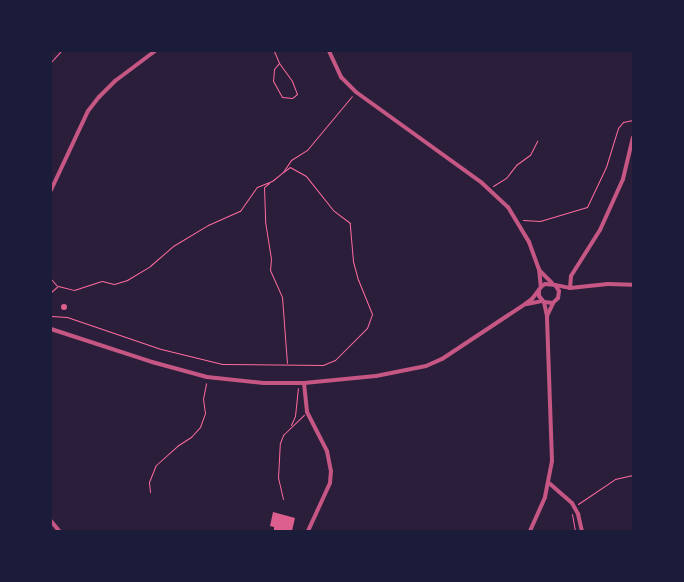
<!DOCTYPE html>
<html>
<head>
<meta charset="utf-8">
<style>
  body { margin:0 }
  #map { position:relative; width:684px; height:582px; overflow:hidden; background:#1b1b3a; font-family:"PT Sans Narrow",sans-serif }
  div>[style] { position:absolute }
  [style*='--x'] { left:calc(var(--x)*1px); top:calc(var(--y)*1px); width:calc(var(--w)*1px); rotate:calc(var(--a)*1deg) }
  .green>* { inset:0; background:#2a1e3b; transform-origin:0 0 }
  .building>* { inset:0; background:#dd5f8e }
  .round { border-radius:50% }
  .path>* { height:1px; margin:-0.5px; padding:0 0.5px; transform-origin:0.5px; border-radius:0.5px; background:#ff6b9d }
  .minor>* { height:4px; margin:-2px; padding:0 2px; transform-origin:2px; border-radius:2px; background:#c65784 }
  span { translate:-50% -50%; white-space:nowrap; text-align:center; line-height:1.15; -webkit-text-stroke:5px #1b1b3a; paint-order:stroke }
  .frame { position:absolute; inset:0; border:52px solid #1b1b3a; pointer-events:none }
</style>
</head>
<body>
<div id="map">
  <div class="green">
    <div style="left:51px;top:51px;width:582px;height:480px"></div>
  </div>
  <div class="building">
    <div class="round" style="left:61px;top:304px;width:6px;height:6px"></div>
    <div style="clip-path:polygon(273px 512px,295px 518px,292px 531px,274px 531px,274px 527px,270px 526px)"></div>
  </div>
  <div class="path">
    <div style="--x:274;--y:51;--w:13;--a:67"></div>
    <div style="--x:279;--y:63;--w:22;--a:54"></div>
    <div style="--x:292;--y:81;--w:14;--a:69"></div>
    <div style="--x:297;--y:94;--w:6;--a:141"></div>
    <div style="--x:292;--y:98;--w:10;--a:-174"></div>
    <div style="--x:282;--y:97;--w:18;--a:-119"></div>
    <div style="--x:273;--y:81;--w:12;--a:-85"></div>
    <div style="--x:274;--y:69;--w:8;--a:-50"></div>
    <div style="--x:51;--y:62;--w:15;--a:-48"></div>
    <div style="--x:269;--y:183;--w:6;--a:141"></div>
    <div style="--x:264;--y:187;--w:34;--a:88"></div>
    <div style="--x:265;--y:221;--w:38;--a:81"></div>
    <div style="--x:271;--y:259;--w:11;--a:95"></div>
    <div style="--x:270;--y:270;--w:30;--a:66"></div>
    <div style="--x:282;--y:297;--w:66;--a:85.7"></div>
    <div style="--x:493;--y:186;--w:15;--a:-32"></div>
    <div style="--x:506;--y:178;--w:16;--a:-52"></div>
    <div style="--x:516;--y:165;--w:17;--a:-36"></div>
    <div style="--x:530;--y:155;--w:16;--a:-63"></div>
    <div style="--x:523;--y:220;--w:17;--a:3"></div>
    <div style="--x:540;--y:221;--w:49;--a:-16.6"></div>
    <div style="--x:587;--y:207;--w:44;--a:-64.6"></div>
    <div style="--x:606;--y:167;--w:41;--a:-72.9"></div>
    <div style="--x:618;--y:128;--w:8;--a:-50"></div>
    <div style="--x:623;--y:122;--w:10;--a:-11"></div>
    <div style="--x:51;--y:279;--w:9;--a:49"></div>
    <div style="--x:51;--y:292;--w:9;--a:-41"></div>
    <div style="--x:58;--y:286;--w:16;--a:14"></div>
    <div style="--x:74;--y:290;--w:29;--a:-18"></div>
    <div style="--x:102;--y:281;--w:12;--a:14"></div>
    <div style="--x:114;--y:284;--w:14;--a:-17"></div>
    <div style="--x:127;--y:280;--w:27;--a:-31"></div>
    <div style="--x:150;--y:266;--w:30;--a:-41"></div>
    <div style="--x:173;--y:246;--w:41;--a:-31"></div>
    <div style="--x:208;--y:225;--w:35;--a:-24"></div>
    <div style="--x:240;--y:211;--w:29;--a:-55"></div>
    <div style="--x:257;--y:187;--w:16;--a:-22"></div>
    <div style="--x:272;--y:181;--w:14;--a:-39"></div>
    <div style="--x:283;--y:172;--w:14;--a:-56"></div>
    <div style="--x:291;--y:160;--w:19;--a:-32"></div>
    <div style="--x:307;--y:150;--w:70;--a:-50.2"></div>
    <div style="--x:51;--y:316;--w:16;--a:4"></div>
    <div style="--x:67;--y:317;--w:99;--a:18.8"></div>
    <div style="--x:161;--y:349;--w:63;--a:13.8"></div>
    <div style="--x:222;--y:364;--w:101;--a:0.6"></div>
    <div style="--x:323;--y:365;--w:13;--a:-23"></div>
    <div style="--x:335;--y:360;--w:45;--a:-45"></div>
    <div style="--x:367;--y:328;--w:15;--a:-70"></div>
    <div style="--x:372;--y:314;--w:37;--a:-112"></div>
    <div style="--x:358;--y:280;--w:20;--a:-105"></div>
    <div style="--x:353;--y:261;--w:38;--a:-95"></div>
    <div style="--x:350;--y:223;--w:21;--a:-143"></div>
    <div style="--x:333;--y:210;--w:43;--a:-128.5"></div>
    <div style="--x:306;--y:176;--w:18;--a:-151"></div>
    <div style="--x:290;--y:167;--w:9;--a:144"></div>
    <div style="--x:291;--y:425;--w:10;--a:-66"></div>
    <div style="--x:295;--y:416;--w:28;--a:-84"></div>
    <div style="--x:150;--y:492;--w:10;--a:-96"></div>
    <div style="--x:149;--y:482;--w:18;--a:-68"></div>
    <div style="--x:156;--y:465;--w:28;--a:-42"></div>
    <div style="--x:177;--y:446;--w:17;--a:-33"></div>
    <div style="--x:191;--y:437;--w:13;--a:-48"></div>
    <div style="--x:200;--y:427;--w:15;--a:-70"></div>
    <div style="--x:205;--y:413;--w:14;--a:-98"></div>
    <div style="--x:203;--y:399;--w:16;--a:-79"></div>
    <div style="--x:283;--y:499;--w:22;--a:-103"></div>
    <div style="--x:278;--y:478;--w:35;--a:-87"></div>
    <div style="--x:280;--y:443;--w:9;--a:-69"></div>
    <div style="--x:283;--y:435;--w:29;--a:-44"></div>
    <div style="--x:578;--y:504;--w:45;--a:-34"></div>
    <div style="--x:615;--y:479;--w:18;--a:-13"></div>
    <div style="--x:572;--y:514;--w:17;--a:80"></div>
  </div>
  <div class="minor">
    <div style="--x:329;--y:51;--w:29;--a:65"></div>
    <div style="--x:341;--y:77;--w:21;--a:45"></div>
    <div style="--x:356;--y:92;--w:155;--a:35.8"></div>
    <div style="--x:482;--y:183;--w:35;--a:43"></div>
    <div style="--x:508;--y:207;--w:41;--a:59"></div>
    <div style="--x:529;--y:242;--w:29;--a:70"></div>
    <div style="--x:539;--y:269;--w:18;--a:84"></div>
    <div style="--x:51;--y:190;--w:87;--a:-64.9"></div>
    <div style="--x:88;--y:111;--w:18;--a:-52"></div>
    <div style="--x:99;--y:97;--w:23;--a:-45"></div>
    <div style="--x:115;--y:81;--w:50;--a:-36.9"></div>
    <div style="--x:540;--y:271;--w:17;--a:45"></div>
    <div style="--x:555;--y:285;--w:15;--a:11"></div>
    <div style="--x:570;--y:288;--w:38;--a:-6"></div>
    <div style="--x:608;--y:284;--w:25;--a:2"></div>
    <div style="--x:570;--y:288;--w:12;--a:-85"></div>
    <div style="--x:571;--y:276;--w:54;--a:-57.8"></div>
    <div style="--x:600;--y:230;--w:56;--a:-65.7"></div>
    <div style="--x:623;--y:179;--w:43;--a:-76.6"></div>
    <div style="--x:527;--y:304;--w:15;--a:-11"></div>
    <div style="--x:547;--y:316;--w:14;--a:-65"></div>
    <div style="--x:51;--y:329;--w:106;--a:18.1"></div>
    <div style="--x:152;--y:362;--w:57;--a:15.3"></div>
    <div style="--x:207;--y:377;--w:57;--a:6"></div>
    <div style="--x:264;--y:383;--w:40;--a:0"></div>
    <div style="--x:304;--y:383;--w:72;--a:-5.6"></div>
    <div style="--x:376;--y:376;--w:51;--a:-11.3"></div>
    <div style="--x:426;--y:366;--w:17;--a:-24"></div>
    <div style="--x:442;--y:359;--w:100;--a:-33.5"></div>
    <div style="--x:525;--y:304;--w:9;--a:-36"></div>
    <div style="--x:532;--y:299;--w:15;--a:-53"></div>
    <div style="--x:541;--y:287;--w:5;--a:-37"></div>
    <div style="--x:545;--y:284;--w:10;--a:6"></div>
    <div style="--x:555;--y:285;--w:7;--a:56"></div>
    <div style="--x:559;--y:291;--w:7;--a:98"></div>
    <div style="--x:558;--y:298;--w:7;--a:135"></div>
    <div style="--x:553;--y:303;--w:9;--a:-174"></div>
    <div style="--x:544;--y:302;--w:8;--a:-130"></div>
    <div style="--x:539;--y:296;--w:6;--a:-90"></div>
    <div style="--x:304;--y:383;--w:29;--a:84"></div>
    <div style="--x:307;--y:412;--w:44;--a:62.9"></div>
    <div style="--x:327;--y:451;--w:20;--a:79"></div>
    <div style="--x:331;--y:471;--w:12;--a:95"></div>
    <div style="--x:330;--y:483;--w:53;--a:114.6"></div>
    <div style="--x:549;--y:483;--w:30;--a:41"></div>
    <div style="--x:572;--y:503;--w:13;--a:61"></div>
    <div style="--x:578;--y:514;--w:17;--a:77"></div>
    <div style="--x:51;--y:521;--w:13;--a:51"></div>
    <div style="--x:530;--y:531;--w:37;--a:-66"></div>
    <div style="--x:545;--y:497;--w:37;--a:-79"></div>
    <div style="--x:552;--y:461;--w:145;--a:-92"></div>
    <div style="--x:547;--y:316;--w:14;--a:-102"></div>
  </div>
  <div class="frame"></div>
</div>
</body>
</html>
